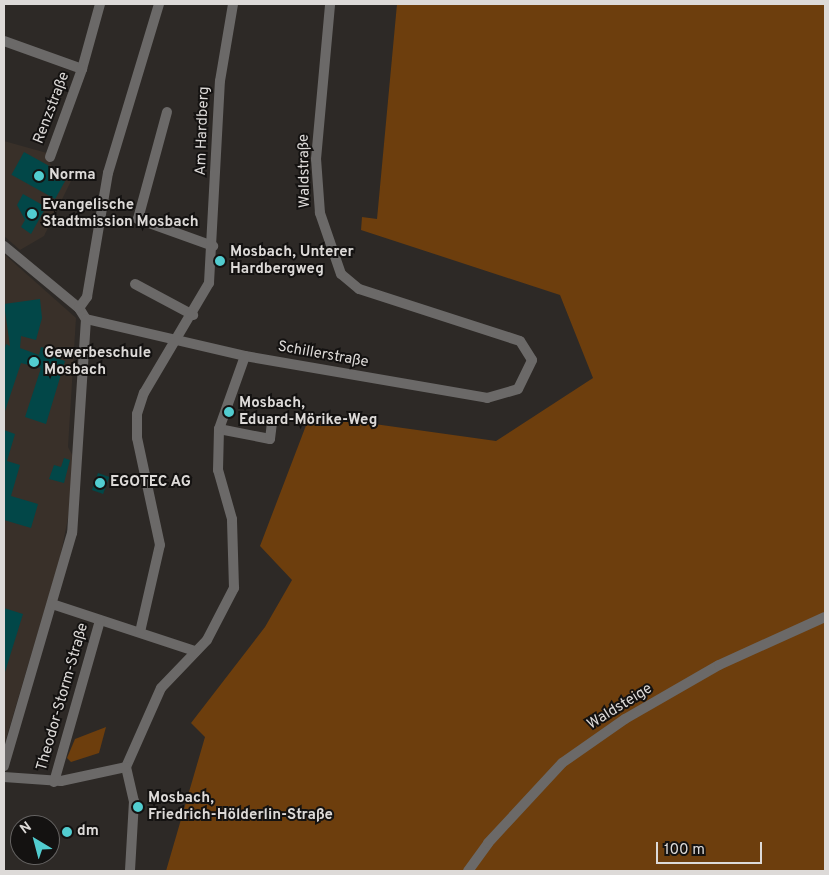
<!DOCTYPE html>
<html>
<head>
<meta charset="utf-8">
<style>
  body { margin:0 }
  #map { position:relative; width:829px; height:875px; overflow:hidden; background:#2d2926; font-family:Overpass,sans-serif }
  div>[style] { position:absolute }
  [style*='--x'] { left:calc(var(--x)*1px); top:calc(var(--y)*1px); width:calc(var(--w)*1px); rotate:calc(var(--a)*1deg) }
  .built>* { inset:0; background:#393029 }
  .green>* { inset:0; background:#6d3e0d }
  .building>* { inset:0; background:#024748; transform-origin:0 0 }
  .minor>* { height:10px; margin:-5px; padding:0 5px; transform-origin:5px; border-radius:5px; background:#6b6968 }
  .dots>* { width:14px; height:14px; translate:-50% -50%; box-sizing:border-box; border:2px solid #141211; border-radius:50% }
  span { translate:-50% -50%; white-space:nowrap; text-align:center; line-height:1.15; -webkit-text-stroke:4px #141211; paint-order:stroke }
  .street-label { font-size:15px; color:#dddad8 }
  .poi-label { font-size:15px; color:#dddad8; font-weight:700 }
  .left { translate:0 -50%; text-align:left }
  .frame { position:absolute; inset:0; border:5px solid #dddad8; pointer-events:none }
  .north { position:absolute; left:10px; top:815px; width:50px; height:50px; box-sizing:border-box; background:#141211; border:1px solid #646261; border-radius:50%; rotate:323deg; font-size:14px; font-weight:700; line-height:20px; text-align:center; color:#dddad8 }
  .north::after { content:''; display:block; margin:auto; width:18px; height:22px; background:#52cdd0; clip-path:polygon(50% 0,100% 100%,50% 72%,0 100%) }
  .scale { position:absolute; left:656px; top:842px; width:106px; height:22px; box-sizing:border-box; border:2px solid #dddad8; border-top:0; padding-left:6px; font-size:15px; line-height:18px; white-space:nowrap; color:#dddad8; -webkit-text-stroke:4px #141211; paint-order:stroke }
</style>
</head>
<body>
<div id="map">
  <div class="built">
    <div style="clip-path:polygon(4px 141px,47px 153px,51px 166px,73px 177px,44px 236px,20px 250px,4px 236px)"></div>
    <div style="clip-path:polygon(4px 254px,76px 318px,68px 447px,75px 460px,71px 503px,60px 558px,4px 746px)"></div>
  </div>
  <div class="green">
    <div style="clip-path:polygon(397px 4px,825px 4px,825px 871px,166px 871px,205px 737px,191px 723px,265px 627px,292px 580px,260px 546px,310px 415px,496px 441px,593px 378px,560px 295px,361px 230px,362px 217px,377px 219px)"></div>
    <div style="clip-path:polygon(106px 727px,99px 753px,71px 762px,67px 758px,75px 739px)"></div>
  </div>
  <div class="building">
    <div style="left:24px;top:152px;width:50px;height:26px;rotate:29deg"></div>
    <div style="clip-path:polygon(23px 194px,46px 207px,31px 234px,21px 227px,25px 220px,17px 205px)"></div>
    <div style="clip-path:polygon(40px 299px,42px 318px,36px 340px,21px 336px,20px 348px,39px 355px,41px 347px,58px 352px,56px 358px,65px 361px,46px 424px,25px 417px,41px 368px,21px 363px,4px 414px,4px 351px,6px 344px,10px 346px,4px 304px)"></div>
    <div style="clip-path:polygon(4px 430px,15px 434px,7px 461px,20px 465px,11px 496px,38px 504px,31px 528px,4px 520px)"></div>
    <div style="clip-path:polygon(64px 458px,70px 460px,64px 483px,49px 479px,54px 465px,61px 467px)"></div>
    <div style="left:98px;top:473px;width:12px;height:18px;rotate:20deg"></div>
    <div style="clip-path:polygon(4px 608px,23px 614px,5px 672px,4px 672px)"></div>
  </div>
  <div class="minor">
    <div style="--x:4;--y:41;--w:83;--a:19.7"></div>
    <div style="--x:82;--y:69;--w:67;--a:-74.5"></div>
    <div style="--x:167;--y:112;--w:111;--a:105.2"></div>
    <div style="--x:138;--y:219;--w:80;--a:19.8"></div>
    <div style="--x:50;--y:157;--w:94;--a:-70"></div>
    <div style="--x:4;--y:246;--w:97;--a:39.6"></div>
    <div style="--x:79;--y:308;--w:13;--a:58"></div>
    <div style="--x:86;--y:319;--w:214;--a:93.7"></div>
    <div style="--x:72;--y:533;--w:243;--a:106.3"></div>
    <div style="--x:135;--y:284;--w:66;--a:28.1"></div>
    <div style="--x:79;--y:308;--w:14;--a:-54"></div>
    <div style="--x:87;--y:297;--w:126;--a:-80.4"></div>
    <div style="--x:108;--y:173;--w:177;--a:-73.2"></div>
    <div style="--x:86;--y:319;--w:163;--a:13.1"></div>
    <div style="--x:245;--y:356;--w:246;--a:9.8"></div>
    <div style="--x:487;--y:398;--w:32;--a:-16"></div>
    <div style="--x:518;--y:389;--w:32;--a:-64"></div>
    <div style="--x:532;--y:360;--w:22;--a:-122"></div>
    <div style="--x:520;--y:341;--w:169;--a:-162.1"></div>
    <div style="--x:359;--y:289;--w:23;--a:-140"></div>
    <div style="--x:341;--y:274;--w:65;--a:-109"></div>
    <div style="--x:320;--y:213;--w:54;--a:-94.2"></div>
    <div style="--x:316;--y:159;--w:156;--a:-84.8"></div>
    <div style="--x:219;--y:429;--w:52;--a:11.1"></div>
    <div style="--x:270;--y:439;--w:17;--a:-83"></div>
    <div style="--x:52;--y:604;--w:151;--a:18.2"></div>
    <div style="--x:140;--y:632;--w:89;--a:-77.1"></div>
    <div style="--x:160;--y:545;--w:109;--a:-102.1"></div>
    <div style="--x:137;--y:438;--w:24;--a:-90"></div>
    <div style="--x:137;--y:414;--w:22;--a:-72"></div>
    <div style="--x:144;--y:393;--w:128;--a:-59.4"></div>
    <div style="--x:209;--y:283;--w:202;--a:-86.9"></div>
    <div style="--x:220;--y:81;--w:78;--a:-80.4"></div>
    <div style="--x:126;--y:767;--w:86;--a:-66.1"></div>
    <div style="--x:161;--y:688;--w:66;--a:-46.2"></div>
    <div style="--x:207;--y:640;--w:59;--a:-62.6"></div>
    <div style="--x:234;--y:588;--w:69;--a:-91.7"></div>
    <div style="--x:232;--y:519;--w:51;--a:-105.9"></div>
    <div style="--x:218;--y:470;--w:41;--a:-88.6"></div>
    <div style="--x:219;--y:429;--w:77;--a:-70.4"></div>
    <div style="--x:126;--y:767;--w:35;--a:77"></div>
    <div style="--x:134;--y:801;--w:70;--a:93.3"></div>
    <div style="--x:4;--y:777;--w:57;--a:4"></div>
    <div style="--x:61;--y:781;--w:66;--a:-12.2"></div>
    <div style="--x:54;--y:782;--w:168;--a:-74.1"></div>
    <div style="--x:468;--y:871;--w:34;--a:-54"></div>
    <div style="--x:488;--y:843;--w:109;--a:-47.2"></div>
    <div style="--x:562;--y:763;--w:77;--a:-34.9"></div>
    <div style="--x:625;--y:719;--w:108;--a:-29.9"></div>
    <div style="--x:719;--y:665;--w:116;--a:-24.4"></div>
  </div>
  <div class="dots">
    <div style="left:39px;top:176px;background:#52cdd0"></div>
    <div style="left:32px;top:214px;background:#52cdd0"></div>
    <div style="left:220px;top:261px;background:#52cdd0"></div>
    <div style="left:34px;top:362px;background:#52cdd0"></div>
    <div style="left:229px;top:412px;background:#52cdd0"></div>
    <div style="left:100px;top:483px;background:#52cdd0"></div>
    <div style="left:138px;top:807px;background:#52cdd0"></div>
    <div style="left:67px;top:832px;background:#52cdd0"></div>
  </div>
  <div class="street-label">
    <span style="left:52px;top:108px;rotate:-69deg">Renzstraße</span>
    <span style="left:203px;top:131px;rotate:-88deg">Am Hardberg</span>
    <span style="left:305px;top:171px;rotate:-91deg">Waldstraße</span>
    <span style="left:323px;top:355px;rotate:10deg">Schillerstraße</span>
    <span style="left:63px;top:697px;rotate:-74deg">Theodor-Storm-Straße</span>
    <span style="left:620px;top:707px;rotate:-32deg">Waldsteige</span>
  </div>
  <div class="poi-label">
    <span class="left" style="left:49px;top:176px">Norma</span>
    <span class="left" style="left:42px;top:214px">Evangelische<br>Stadtmission Mosbach</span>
    <span class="left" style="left:230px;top:261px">Mosbach, Unterer<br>Hardbergweg</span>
    <span class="left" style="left:44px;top:362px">Gewerbeschule<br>Mosbach</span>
    <span class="left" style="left:239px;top:412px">Mosbach,<br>Eduard-Mörike-Weg</span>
    <span class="left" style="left:110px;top:483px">EGOTEC AG</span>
    <span class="left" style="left:148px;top:807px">Mosbach,<br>Friedrich-Hölderlin-Straße</span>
    <span class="left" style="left:77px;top:832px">dm</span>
  </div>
  <div class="frame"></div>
  <div class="north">N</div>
  <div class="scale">100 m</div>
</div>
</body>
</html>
